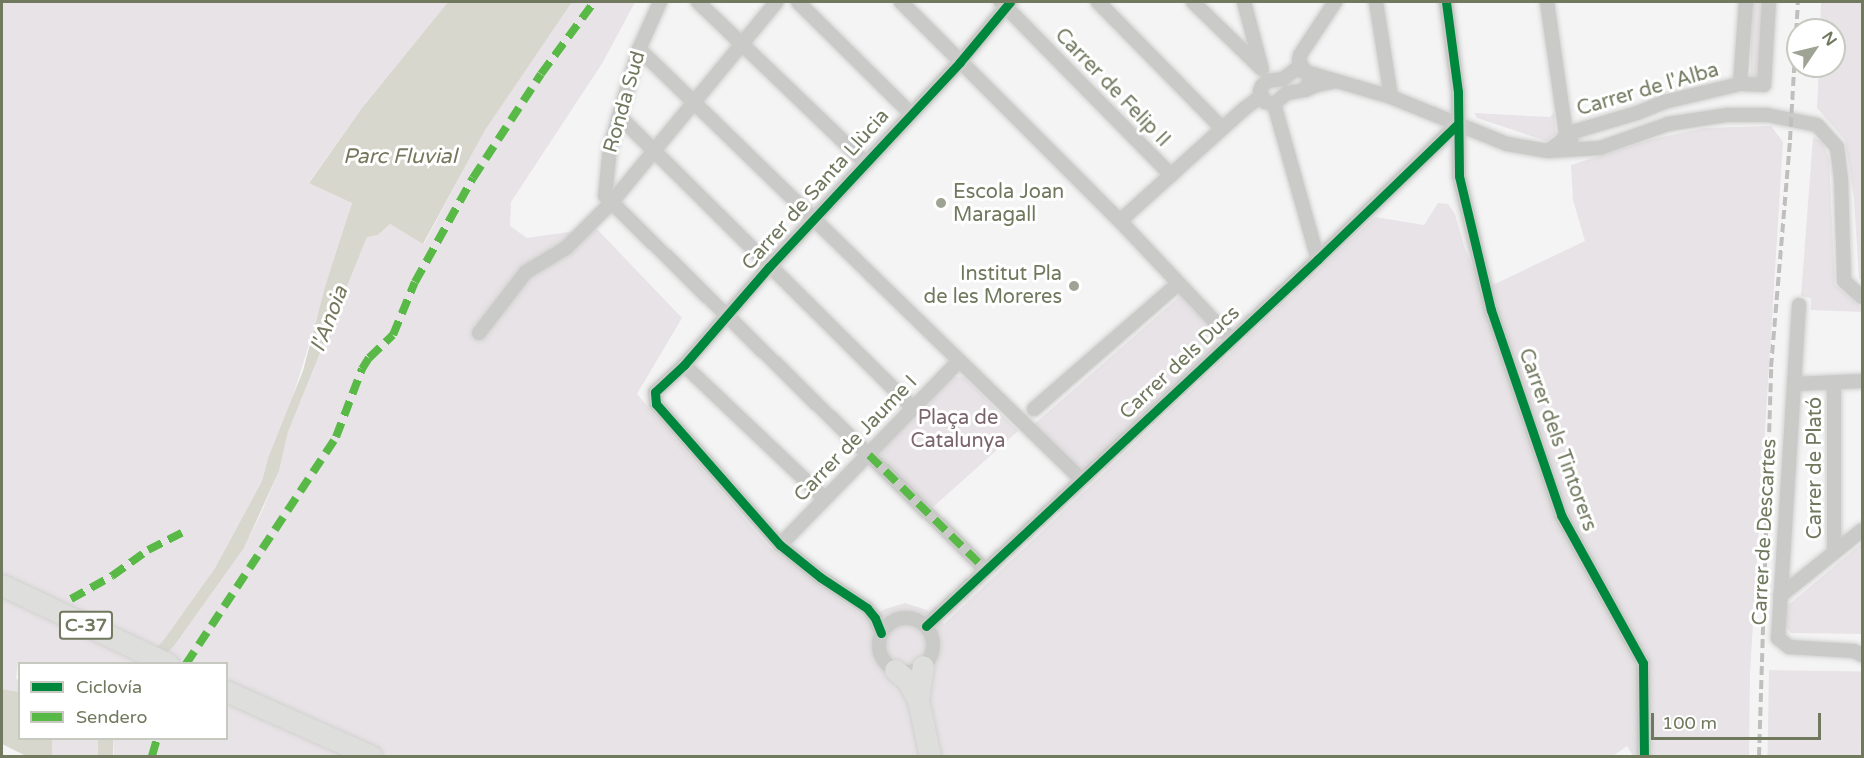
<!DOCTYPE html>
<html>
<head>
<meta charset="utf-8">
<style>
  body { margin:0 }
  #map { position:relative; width:1864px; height:758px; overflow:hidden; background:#f5f4f5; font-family:"Varela Round",sans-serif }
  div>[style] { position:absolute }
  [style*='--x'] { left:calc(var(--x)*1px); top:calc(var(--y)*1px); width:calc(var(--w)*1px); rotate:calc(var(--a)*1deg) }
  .green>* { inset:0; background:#e8e3e6; transform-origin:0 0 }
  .water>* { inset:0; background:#d7d7ce; transform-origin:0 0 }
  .roads { filter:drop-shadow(0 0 2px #d1d1d0) drop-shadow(0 0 2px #d1d1d0) }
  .minor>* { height:14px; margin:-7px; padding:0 7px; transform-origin:7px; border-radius:7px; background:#cacac8 }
  .minor>.ring { margin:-7px; padding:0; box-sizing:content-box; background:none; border:14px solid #cacac8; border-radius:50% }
  .trunk>* { height:21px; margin:-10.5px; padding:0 10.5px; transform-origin:10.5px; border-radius:10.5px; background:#dededd }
  .rail>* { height:4px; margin-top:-2px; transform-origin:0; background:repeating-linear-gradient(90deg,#bfc0bd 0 9px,transparent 0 13.5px) }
  .quiet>* { height:8px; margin-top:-4px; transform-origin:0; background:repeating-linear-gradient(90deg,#58b947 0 15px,transparent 0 23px) }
  .cycleway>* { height:9px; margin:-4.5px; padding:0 4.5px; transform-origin:4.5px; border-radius:4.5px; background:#00873e }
  .dots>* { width:16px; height:16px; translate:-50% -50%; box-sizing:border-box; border:3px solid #fff; border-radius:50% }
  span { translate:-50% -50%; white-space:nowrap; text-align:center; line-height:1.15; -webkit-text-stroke:6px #fff; paint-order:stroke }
  .shield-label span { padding:2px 4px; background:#fff; border:2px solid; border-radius:4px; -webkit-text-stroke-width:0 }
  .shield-label { font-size:18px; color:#70785e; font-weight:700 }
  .street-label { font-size:20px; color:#70785e }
  .poi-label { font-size:20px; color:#70785e }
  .left { translate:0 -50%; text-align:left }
  .right { translate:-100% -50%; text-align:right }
  .park-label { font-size:20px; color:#7b656d }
  .water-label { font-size:21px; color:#76785d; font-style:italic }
  .frame { position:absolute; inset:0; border:3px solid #70785e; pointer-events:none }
  .legend { position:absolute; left:18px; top:662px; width:210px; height:78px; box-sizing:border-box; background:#fff; border:2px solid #c6c9bf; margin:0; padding:8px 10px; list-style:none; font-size:18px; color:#70785e }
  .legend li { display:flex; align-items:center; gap:12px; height:30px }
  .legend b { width:30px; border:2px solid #c6c9bf }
  .north { position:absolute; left:1786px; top:18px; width:60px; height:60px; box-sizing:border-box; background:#fff; border:2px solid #c6c9bf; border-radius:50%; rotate:55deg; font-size:16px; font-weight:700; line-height:24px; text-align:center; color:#70785e }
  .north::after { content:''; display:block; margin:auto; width:21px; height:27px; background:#9fa393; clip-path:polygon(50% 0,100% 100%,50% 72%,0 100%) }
  .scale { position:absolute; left:1651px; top:713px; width:170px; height:27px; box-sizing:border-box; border:3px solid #70785e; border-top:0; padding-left:8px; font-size:18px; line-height:21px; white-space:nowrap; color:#70785e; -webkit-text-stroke:4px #fff; paint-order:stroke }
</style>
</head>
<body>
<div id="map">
  <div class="green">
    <div style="clip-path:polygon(2px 2px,448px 2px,362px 108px,309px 182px,352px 203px,291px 403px,268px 458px,262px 481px,215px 568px,165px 638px,143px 663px,18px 663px,16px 679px,19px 680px,19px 692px,2px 689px)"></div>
    <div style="clip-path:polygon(572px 2px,635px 2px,603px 62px,511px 202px,510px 226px,527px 238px,596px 228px,682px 318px,637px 394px,769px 547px,868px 620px,885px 609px,905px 603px,927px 610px,944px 624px,1375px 217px,1424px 225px,1438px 203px,1448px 204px,1455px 214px,1465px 249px,1482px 286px,1497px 283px,1585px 241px,1573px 200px,1571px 165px,1652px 139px,1705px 128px,1771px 126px,1783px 142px,1750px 673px,1749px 756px,1633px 756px,1627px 746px,1613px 756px,114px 756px,113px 739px,226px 738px,226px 664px,158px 663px,174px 646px,244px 548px,262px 511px,279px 471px,288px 432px,367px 237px,378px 235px,390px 224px,424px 244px,485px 129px)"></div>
    <div style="left:1751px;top:2px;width:14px;height:77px"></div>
    <div style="clip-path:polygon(1821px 2px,1862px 2px,1862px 280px,1859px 279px,1854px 198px,1845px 140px,1817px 108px,1819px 66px,1834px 66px,1834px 30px,1820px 30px)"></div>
    <div style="clip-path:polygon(1554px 112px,1556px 134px,1546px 141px,1477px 118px,1474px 113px,1550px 117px)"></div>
    <div style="clip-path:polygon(1813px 137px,1823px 142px,1829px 159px,1835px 285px,1861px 307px,1862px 312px,1811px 310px,1811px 298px,1801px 296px)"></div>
    <div style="clip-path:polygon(1180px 296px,1220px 337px,1219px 345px,1085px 471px,1075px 467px,1032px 426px)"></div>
    <div style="clip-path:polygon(953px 376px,964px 377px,1018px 431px,932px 508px,878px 454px)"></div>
    <div style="clip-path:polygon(1862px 543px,1862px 634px,1791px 633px,1786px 627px,1787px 606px)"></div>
    <div style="left:1769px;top:670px;width:93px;height:86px;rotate:1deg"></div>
    <div style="left:52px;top:739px;width:46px;height:17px"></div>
  </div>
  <div class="water">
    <div style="clip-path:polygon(448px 2px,572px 2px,485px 130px,423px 244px,390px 224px,378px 235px,367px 237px,288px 432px,279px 471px,244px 548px,174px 646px,158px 663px,143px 664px,165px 638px,215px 568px,262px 481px,268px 458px,303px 371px,325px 287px,352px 203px,309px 183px,362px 108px)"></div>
    <div style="clip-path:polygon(2px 689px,19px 692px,20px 738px,52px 739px,52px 756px,26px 756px,2px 744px)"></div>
    <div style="left:98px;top:739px;width:15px;height:17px"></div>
  </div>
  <div class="roads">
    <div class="minor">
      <div style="--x:660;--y:2;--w:51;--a:114.1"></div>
      <div style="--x:639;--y:49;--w:70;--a:106.6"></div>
      <div style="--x:619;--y:116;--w:33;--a:106"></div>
      <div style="--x:610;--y:148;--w:48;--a:95.9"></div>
      <div style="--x:605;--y:196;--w:532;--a:44.47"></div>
      <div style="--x:698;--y:2;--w:231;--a:43.8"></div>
      <div style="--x:798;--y:2;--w:158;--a:44.7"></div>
      <div style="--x:901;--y:2;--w:310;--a:45"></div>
      <div style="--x:1120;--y:221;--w:163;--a:46.7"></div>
      <div style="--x:1001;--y:2;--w:243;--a:45.5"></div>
      <div style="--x:1098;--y:2;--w:177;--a:45.5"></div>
      <div style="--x:1193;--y:2;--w:96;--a:44.2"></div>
      <div style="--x:1244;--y:2;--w:66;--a:75.1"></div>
      <div style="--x:1376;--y:2;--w:96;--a:81"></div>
      <div style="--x:1446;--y:2;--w:91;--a:82.4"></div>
      <div style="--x:1458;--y:92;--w:84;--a:89.3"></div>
      <div style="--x:1459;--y:176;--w:138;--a:76.6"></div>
      <div style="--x:1491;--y:310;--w:217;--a:71.1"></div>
      <div style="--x:1561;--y:515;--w:169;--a:61"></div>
      <div style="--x:1643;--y:663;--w:93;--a:89.4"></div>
      <div style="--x:1547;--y:2;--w:133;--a:81.8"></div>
      <div style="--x:1566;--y:134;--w:8;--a:50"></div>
      <div style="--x:1746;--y:2;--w:82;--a:94.2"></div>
      <div style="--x:1740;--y:84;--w:24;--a:2"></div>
      <div style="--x:1764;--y:85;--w:83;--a:-86.6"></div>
      <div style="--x:639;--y:49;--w:618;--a:44.21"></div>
      <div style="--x:1304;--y:70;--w:10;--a:-119"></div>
      <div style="--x:1299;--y:61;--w:6;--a:-81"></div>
      <div style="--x:1300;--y:55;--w:64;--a:-56.6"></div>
      <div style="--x:1306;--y:72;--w:89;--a:16.4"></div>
      <div style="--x:1391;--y:97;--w:125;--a:22.1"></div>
      <div style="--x:1507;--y:144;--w:42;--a:9.7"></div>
      <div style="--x:1548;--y:151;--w:52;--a:-3.3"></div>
      <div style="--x:1600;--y:148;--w:72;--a:-19.4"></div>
      <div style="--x:1668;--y:124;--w:60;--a:-8.7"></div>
      <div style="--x:1727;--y:115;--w:40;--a:0"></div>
      <div style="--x:1767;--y:115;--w:51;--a:11.3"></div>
      <div style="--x:1817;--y:125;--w:30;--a:48"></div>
      <div style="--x:1837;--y:147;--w:31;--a:83"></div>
      <div style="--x:1841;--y:178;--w:103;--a:88.3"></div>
      <div style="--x:1844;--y:281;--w:24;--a:42"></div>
      <div style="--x:1305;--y:90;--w:12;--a:-66"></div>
      <div style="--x:1310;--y:79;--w:8;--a:-120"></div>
      <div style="--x:1306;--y:72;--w:10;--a:-163"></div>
      <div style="--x:1296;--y:69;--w:16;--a:142"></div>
      <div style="--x:1283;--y:79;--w:16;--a:173"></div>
      <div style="--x:1267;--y:81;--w:7;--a:135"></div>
      <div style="--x:1262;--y:86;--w:5;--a:112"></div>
      <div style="--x:1260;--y:91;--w:12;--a:66"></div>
      <div style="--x:1265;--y:102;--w:9;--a:13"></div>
      <div style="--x:1274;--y:104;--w:17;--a:-40"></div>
      <div style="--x:1287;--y:93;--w:18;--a:-9"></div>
      <div style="--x:1305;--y:90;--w:13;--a:-23"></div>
      <div style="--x:1317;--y:85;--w:16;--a:-11"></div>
      <div style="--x:1274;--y:104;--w:161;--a:74.2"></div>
      <div style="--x:619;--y:116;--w:414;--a:44.8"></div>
      <div style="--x:1548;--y:151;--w:17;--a:-36"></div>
      <div style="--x:1562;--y:141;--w:8;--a:-60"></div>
      <div style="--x:1566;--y:134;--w:74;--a:-16.5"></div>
      <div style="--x:1637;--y:113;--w:29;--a:-22"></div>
      <div style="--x:1664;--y:102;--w:78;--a:-13.3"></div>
      <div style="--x:1120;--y:221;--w:167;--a:-42.1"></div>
      <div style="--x:1244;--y:109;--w:21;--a:-37"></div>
      <div style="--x:1799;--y:305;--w:334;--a:93.6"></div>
      <div style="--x:1778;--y:638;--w:14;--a:39"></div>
      <div style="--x:1789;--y:647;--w:65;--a:3.5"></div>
      <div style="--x:1854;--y:651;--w:9;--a:27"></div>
      <div style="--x:479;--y:333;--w:77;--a:-52.4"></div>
      <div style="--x:526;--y:272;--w:47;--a:-31"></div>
      <div style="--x:566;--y:248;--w:65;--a:-45"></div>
      <div style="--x:612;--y:202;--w:259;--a:-50.6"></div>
      <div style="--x:684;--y:365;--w:193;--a:43.5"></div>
      <div style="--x:1834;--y:383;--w:169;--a:90"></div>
      <div style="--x:1794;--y:384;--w:68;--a:-2.5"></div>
      <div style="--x:1034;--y:409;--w:191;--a:-41"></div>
      <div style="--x:780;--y:545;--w:257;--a:-45.8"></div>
      <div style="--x:1780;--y:596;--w:105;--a:-38.8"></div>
      <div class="ring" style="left:879px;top:618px;width:40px;height:40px"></div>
      <div style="--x:926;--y:626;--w:537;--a:-43.11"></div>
      <div style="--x:1318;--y:259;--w:193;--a:-44"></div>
      <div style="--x:881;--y:633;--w:16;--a:-112"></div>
      <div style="--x:875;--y:618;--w:13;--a:-129"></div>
      <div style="--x:867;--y:608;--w:56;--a:-146.6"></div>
      <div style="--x:820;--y:577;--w:51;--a:-141.3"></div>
      <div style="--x:780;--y:545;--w:188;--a:-131.3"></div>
      <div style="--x:656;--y:404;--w:12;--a:-95"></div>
      <div style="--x:655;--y:392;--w:40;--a:-43"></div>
      <div style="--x:684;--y:365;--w:130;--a:-49.1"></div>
      <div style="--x:769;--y:267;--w:280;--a:-47"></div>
      <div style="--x:960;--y:62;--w:78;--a:-50.2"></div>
    </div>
    <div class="trunk">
      <div style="--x:2;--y:585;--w:184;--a:25.4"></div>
      <div style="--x:895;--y:670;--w:16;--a:40"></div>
      <div style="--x:907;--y:680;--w:23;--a:61"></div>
      <div style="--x:918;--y:700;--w:57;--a:77.9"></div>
      <div style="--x:226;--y:691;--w:159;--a:24.1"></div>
      <div style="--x:918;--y:700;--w:34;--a:-82"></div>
    </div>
  </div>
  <div class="rail">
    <div style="--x:1759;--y:756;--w:389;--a:-88.2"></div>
    <div style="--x:1771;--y:367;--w:228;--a:-85.2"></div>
    <div style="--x:1790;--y:140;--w:138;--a:-86.7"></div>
  </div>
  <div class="quiet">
    <div style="--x:869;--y:455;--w:163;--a:44.5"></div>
    <div style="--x:71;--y:599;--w:47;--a:-29.3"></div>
    <div style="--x:112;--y:576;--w:44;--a:-35.8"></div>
    <div style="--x:148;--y:550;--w:38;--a:-27"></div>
    <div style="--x:186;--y:664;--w:272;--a:-56.5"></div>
    <div style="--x:336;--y:437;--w:73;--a:-69.1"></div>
    <div style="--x:362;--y:369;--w:13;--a:-58"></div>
    <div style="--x:369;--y:358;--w:33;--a:-44"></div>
    <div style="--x:393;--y:335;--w:57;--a:-67.5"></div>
    <div style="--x:415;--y:282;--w:119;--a:-60.9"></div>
    <div style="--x:473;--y:178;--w:124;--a:-56.8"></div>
    <div style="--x:541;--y:74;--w:89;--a:-53.6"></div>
    <div style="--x:152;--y:756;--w:19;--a:-74"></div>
  </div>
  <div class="cycleway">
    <div style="--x:1446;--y:2;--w:91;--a:82.4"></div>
    <div style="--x:1458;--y:92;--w:84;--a:89.3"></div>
    <div style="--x:1459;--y:176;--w:138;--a:76.6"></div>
    <div style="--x:1491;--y:310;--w:217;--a:71.1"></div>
    <div style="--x:1561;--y:515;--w:169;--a:61"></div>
    <div style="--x:1643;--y:663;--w:93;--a:89.4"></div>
    <div style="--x:926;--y:626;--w:537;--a:-43.11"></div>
    <div style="--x:1318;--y:259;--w:193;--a:-44"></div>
    <div style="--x:881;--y:633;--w:16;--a:-112"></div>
    <div style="--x:875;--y:618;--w:13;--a:-129"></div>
    <div style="--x:867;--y:608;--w:56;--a:-146.6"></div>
    <div style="--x:820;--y:577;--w:51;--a:-141.3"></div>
    <div style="--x:780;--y:545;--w:188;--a:-131.3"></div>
    <div style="--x:656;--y:404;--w:12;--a:-95"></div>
    <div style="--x:655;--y:392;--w:40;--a:-43"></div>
    <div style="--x:684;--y:365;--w:130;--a:-49.1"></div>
    <div style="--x:769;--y:267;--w:280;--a:-47"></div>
    <div style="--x:960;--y:62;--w:78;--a:-50.2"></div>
  </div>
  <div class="dots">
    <div style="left:941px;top:203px;background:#9fa393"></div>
    <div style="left:1074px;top:286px;background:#9fa393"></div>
  </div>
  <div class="shield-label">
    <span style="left:86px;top:625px">C-37</span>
  </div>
  <div class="street-label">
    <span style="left:1112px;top:88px;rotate:46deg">Carrer de Felip II</span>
    <span style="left:1648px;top:90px;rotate:-16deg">Carrer de l'Alba</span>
    <span style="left:625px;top:102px;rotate:-74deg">Ronda Sud</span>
    <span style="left:816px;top:190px;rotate:-48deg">Carrer de Santa Llùcia</span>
    <span style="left:1180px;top:363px;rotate:-43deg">Carrer dels Ducs</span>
    <span style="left:856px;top:439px;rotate:-46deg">Carrer de Jaume I</span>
    <span style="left:1557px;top:440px;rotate:70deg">Carrer dels Tintorers</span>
    <span style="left:1815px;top:468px;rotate:-90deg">Carrer de Plató</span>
    <span style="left:1765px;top:532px;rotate:-87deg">Carrer de Descartes</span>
  </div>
  <div class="poi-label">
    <span class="left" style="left:953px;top:204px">Escola Joan<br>Maragall</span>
    <span class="right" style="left:1062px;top:286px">Institut Pla<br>de les Moreres</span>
  </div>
  <div class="park-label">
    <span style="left:958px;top:430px">Plaça de<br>Catalunya</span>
  </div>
  <div class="water-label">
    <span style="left:400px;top:157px">Parc Fluvial</span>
    <span style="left:330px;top:319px;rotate:-69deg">l'Anoia</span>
  </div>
  <div class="frame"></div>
  <ul class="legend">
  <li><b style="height:8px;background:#00873e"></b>Ciclovía</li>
  <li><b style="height:8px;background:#58b947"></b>Sendero</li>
  </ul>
  <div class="north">N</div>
  <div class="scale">100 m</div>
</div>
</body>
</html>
